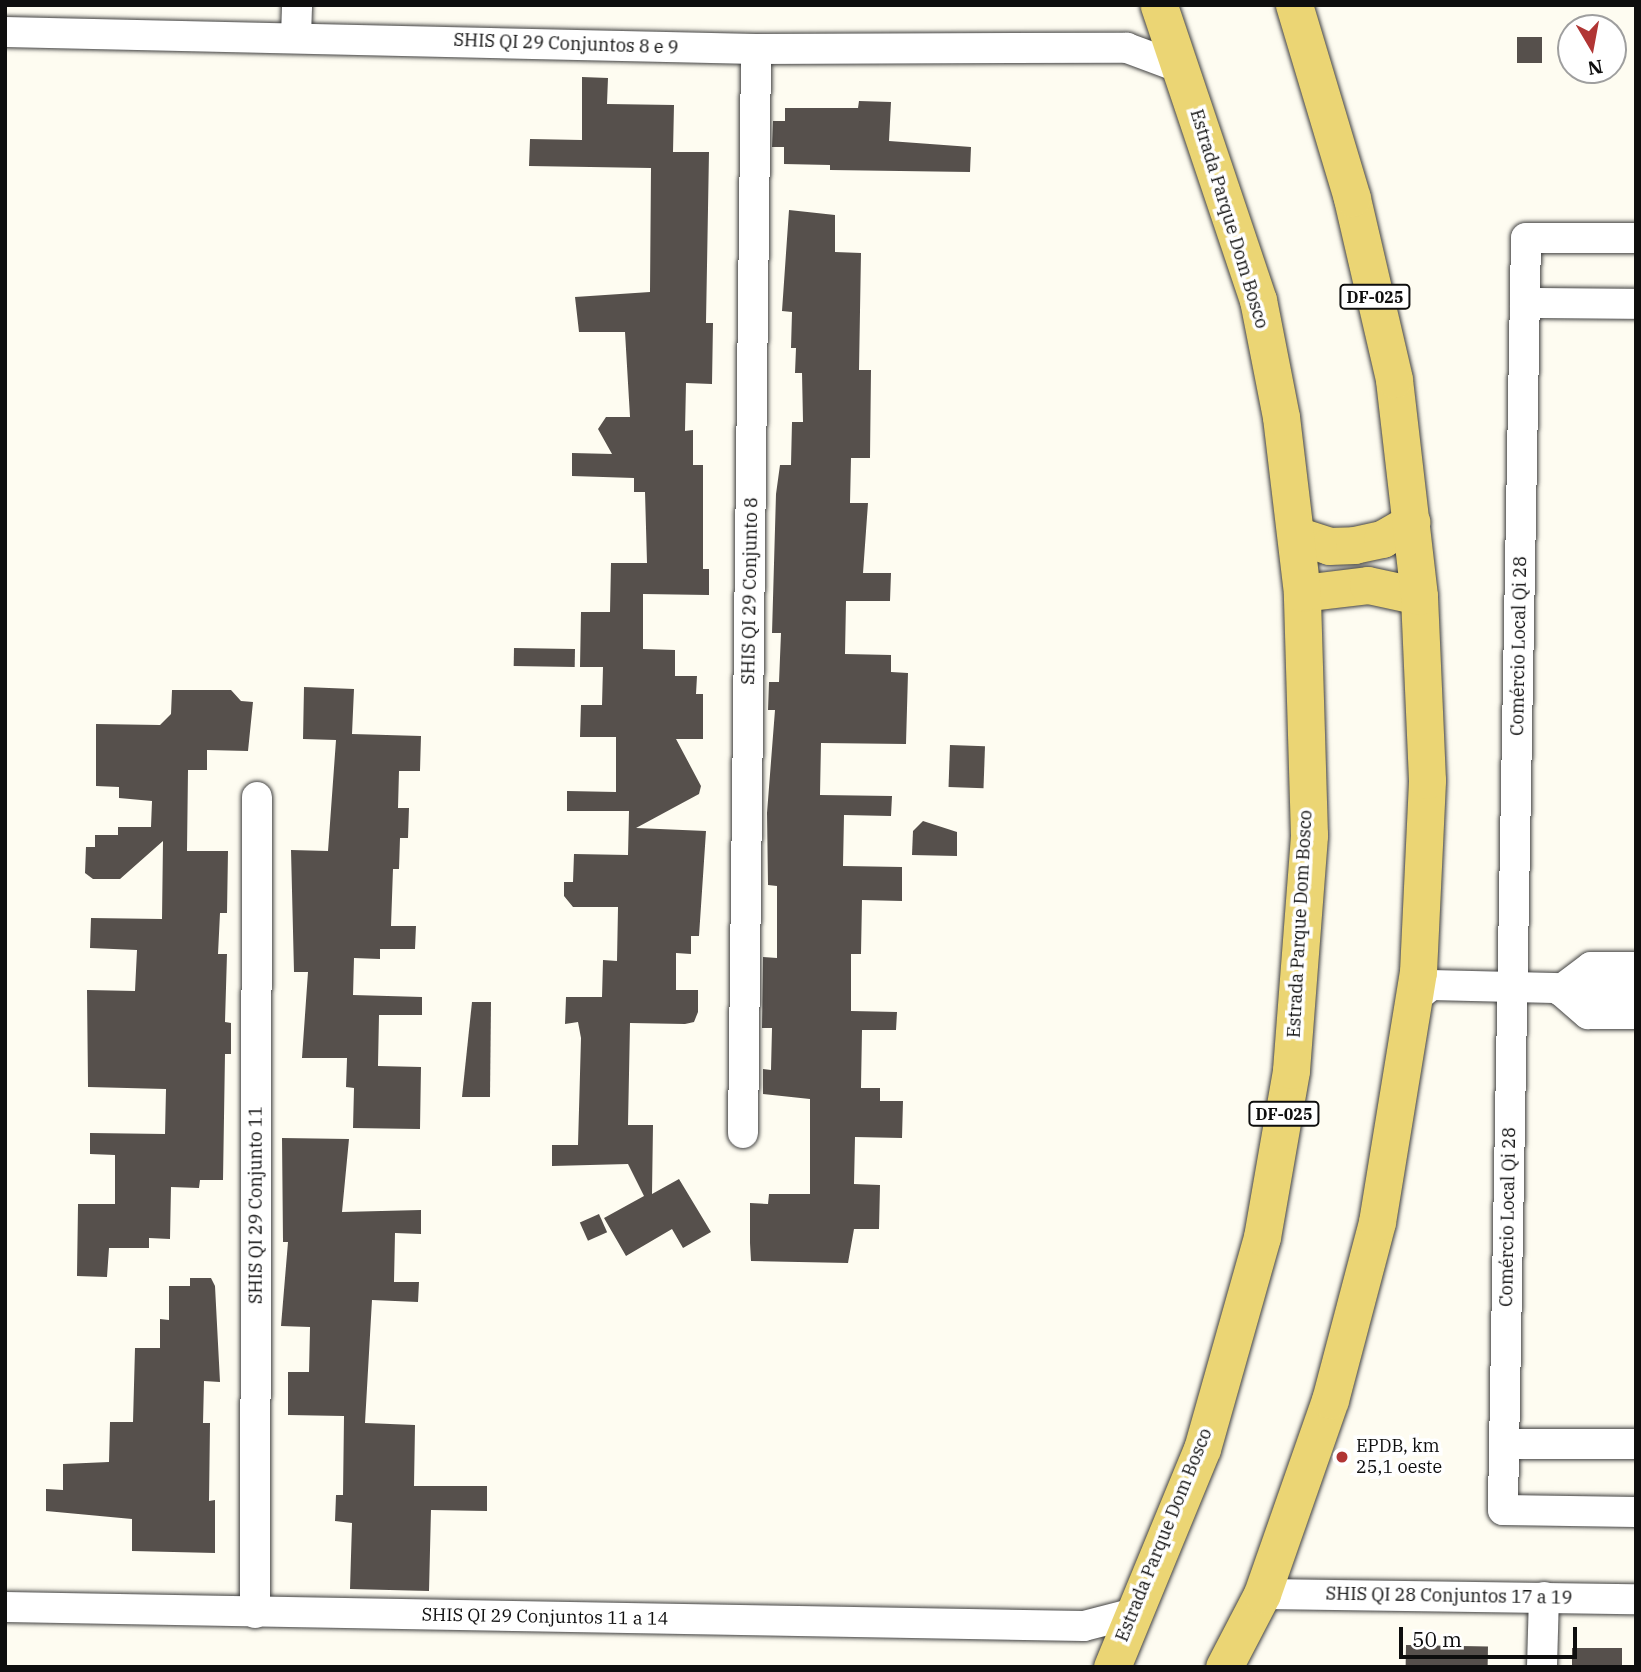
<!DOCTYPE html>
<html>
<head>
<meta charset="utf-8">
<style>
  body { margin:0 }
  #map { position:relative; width:1641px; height:1672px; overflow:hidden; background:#fefcf1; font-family:"IBM Plex Serif",serif }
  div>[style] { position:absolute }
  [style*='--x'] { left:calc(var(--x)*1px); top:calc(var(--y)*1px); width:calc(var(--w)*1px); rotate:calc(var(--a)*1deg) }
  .building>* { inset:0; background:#56504c; transform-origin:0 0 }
  .roads { filter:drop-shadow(0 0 2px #414141) drop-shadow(0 0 2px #414141) }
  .minor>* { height:30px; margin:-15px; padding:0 15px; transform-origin:15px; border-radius:15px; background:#fff }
  .major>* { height:37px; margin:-18.5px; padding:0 18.5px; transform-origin:18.5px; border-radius:18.5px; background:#ebd574 }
  .dots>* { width:19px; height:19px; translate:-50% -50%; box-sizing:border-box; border:4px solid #fff; border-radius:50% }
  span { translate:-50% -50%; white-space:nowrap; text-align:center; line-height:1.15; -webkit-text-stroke:7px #fff; paint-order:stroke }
  .shield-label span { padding:2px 5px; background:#fff; border:2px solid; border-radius:5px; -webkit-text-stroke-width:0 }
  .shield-label { font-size:16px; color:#0e0e0e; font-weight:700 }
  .street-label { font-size:18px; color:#0e0e0e }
  .poi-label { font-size:18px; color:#0e0e0e }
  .left { translate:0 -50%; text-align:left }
  .frame { position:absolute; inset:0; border:7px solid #0e0e0e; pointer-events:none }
  .north { position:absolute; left:1557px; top:14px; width:70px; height:70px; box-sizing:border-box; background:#fff; border:2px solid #9f9f9f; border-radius:50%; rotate:170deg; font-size:19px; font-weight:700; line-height:28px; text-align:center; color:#0e0e0e }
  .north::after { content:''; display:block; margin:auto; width:24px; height:32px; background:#b13534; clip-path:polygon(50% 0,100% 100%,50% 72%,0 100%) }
  .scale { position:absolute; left:1399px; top:1627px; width:178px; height:32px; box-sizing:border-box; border:4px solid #0e0e0e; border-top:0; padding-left:9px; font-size:21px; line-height:24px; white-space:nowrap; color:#0e0e0e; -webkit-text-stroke:5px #fff; paint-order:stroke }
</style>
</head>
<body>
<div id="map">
  <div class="building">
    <div style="left:1542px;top:37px;width:26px;height:25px;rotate:90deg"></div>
    <div style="clip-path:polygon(582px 77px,608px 78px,607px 104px,674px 105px,673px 152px,709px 152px,706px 323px,713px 323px,712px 384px,686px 383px,685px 431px,693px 430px,693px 465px,703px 465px,703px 569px,709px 569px,709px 595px,643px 594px,643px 649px,675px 650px,675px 676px,697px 676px,696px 694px,703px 694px,703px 739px,676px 739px,701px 786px,699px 794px,636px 828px,706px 831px,699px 936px,691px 936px,691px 954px,676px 953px,676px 990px,698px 990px,698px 1012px,694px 1022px,685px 1024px,630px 1023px,628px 1125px,653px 1125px,652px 1194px,679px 1179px,711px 1232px,683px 1248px,672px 1229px,626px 1256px,604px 1218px,644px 1196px,628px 1164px,552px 1166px,552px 1145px,578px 1145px,581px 1038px,578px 1022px,565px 1024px,566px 997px,602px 997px,603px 960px,617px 961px,618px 907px,573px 907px,564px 896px,564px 882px,573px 882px,574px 854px,628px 855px,629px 811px,567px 811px,567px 791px,616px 792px,616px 737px,580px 737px,581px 705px,602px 705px,603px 667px,580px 667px,581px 612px,610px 612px,611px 563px,647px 563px,645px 492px,634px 492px,634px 478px,572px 476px,572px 453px,612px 454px,598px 429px,606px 417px,630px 417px,625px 332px,579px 332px,575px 297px,650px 292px,651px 168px,529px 166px,530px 139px,582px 140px)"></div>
    <div style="clip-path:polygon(859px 101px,891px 102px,889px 141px,971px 147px,970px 172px,830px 170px,830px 165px,784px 164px,784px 147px,772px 147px,773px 121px,785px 121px,785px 108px,858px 108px)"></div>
    <div style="clip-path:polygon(789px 210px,835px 215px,835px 252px,861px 253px,859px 370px,871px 370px,870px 458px,851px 458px,850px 503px,868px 503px,863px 573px,891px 573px,890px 601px,846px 601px,845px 654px,891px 655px,891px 672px,908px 673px,906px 744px,821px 743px,820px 795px,892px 796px,891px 816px,844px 815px,843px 866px,902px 867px,902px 901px,862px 900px,861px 954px,851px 954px,851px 1011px,897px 1012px,896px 1030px,862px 1030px,861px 1088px,880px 1088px,880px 1101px,903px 1101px,902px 1138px,855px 1137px,854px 1184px,880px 1185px,879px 1229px,854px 1229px,848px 1263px,751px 1261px,750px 1243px,750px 1203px,768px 1204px,769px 1194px,810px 1194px,810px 1099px,763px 1094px,763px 1069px,771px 1070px,772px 1028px,762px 1028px,763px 957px,777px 958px,777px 886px,768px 885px,767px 813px,775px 710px,768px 710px,769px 682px,779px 682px,781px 633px,772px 633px,776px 494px,780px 465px,791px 465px,792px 422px,803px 422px,802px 373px,795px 373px,796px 348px,791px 348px,792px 312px,782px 311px)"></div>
    <div style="left:514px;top:648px;width:61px;height:18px;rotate:1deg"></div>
    <div style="clip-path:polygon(304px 687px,354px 689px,352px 734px,421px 736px,420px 771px,399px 771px,398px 808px,409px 808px,408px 838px,400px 838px,399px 869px,393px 869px,391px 926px,416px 926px,415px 949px,380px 949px,380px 959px,354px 958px,353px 995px,422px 997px,422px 1015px,379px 1015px,378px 1066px,421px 1067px,420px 1129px,353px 1128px,354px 1088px,346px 1087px,347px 1058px,302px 1058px,308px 972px,294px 972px,291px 850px,328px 851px,336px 740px,303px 739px)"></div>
    <div style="clip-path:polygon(172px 690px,231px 690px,241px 701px,253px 702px,248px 751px,207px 750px,207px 770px,188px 770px,187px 851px,228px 851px,227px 913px,220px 913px,218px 954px,227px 954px,225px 1022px,231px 1023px,231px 1054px,225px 1054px,223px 1180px,200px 1180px,199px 1188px,171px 1187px,170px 1239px,149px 1238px,149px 1248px,109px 1248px,107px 1277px,77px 1276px,78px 1204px,115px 1204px,115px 1155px,90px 1154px,90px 1133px,165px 1134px,166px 1089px,88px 1087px,87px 990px,135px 991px,137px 950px,90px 948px,91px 918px,162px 919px,163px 841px,120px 879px,93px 879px,85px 873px,86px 847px,95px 847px,95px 835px,118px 835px,118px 827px,151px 827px,152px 801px,119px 798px,119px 787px,96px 786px,96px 724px,160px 725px,171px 714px)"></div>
    <div style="left:950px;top:745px;width:35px;height:42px;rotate:2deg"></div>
    <div style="clip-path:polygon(923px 821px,957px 832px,957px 856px,912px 855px,913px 831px)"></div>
    <div style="clip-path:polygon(472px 1002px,491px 1002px,490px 1097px,462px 1097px)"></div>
    <div style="clip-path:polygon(282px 1138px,349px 1139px,342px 1212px,421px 1210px,421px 1234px,395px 1233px,394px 1282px,419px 1282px,418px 1302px,372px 1300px,365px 1423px,415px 1425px,414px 1486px,487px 1486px,487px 1511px,431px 1510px,429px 1591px,350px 1589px,352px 1523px,335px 1521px,336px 1495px,343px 1495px,344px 1416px,288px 1415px,288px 1372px,309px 1372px,310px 1327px,281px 1326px,288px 1242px,283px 1242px)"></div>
    <div style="left:599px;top:1214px;width:20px;height:21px;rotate:66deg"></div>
    <div style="clip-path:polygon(190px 1278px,211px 1278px,215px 1286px,220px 1382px,204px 1381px,203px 1423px,210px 1423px,209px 1501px,215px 1500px,215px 1553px,132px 1551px,132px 1519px,46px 1511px,46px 1489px,63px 1490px,63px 1464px,109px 1462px,110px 1422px,133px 1422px,135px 1348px,160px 1348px,160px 1319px,169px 1320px,169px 1286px,190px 1286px)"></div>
    <div style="left:1406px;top:1645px;width:82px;height:22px;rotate:1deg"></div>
    <div style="left:1572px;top:1648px;width:50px;height:19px"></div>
  </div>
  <div class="roads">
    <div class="minor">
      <div style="--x:5;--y:32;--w:751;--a:1.3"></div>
      <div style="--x:756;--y:49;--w:371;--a:-0.2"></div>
      <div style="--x:1127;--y:48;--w:58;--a:20.3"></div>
      <div style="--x:296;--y:36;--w:31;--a:-88"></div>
      <div style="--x:1636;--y:238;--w:110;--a:180"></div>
      <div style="--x:1526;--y:238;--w:1272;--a:91.04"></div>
      <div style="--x:1503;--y:1510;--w:133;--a:0.9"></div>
      <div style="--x:1525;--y:303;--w:111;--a:0.5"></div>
      <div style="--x:1636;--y:967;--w:45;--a:180"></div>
      <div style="--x:1591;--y:967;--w:39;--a:143"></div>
      <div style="--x:1560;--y:990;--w:37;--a:41"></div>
      <div style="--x:1588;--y:1014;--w:48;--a:0"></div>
      <div style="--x:1414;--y:999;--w:22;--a:-39"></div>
      <div style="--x:1431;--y:985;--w:205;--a:1.4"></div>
      <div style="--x:743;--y:1133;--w:1084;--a:-89.31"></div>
      <div style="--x:1504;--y:1444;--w:132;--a:0"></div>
      <div style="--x:1262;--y:1594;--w:374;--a:0.8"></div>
      <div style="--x:5;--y:1607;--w:1079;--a:1.01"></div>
      <div style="--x:1084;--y:1626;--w:52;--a:-14.6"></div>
      <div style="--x:255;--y:1613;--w:816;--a:-89.86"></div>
      <div style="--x:1542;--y:1667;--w:70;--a:-88.4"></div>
    </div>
    <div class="major">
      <div style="--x:1296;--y:535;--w:35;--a:18"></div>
      <div style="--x:1329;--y:546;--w:25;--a:-2"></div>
      <div style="--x:1354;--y:545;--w:29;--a:-12"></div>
      <div style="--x:1382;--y:539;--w:34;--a:-30"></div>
      <div style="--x:1302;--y:593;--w:66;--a:-6.9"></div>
      <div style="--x:1368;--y:585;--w:52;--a:12.2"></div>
      <div style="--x:1112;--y:1667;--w:236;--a:-67.6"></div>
      <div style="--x:1202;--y:1449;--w:220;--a:-74.2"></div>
      <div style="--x:1262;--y:1237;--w:169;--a:-80.1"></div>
      <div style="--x:1291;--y:1070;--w:236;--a:-85.6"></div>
      <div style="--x:1309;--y:835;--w:242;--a:-91.7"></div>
      <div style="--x:1302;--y:593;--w:177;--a:-96.8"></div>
      <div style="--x:1281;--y:417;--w:119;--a:-101.1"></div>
      <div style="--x:1258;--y:300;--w:311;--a:-108.6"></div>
      <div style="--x:1224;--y:1667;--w:82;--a:-62.5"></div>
      <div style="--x:1262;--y:1594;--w:206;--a:-70.7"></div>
      <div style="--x:1330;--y:1400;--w:184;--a:-75.2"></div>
      <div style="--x:1377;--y:1222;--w:253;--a:-80.7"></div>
      <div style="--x:1418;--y:972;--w:192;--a:-87.3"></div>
      <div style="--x:1427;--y:780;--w:184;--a:-92.5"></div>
      <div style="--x:1419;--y:596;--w:218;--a:-96.6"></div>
      <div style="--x:1394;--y:379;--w:186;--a:-103.1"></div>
      <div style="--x:1352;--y:198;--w:202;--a:-106.7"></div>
    </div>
  </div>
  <div class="dots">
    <div style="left:1342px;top:1457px;background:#b13534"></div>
  </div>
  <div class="shield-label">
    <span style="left:1375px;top:297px">DF-025</span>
    <span style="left:1284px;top:1114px">DF-025</span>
  </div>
  <div class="street-label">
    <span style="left:566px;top:44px;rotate:2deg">SHIS QI 29 Conjuntos 8 e 9</span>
    <span style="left:1229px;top:219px;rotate:73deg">Estrada Parque Dom Bosco</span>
    <span style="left:750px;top:591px;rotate:-89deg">SHIS QI 29 Conjunto 8</span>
    <span style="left:1519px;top:646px;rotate:-89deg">Comércio Local Qi 28</span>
    <span style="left:1300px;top:924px;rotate:-87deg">Estrada Parque Dom Bosco</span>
    <span style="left:256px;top:1205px;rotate:-90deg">SHIS QI 29 Conjunto 11</span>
    <span style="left:1508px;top:1217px;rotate:-89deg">Comércio Local Qi 28</span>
    <span style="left:1164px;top:1535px;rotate:-68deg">Estrada Parque Dom Bosco</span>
    <span style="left:1449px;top:1596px;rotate:1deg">SHIS QI 28 Conjuntos 17 a 19</span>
    <span style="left:545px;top:1617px;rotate:1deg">SHIS QI 29 Conjuntos 11 a 14</span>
  </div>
  <div class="poi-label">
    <span class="left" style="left:1356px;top:1457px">EPDB, km<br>25,1 oeste</span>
  </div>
  <div class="frame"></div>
  <div class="north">N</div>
  <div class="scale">50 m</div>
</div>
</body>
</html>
